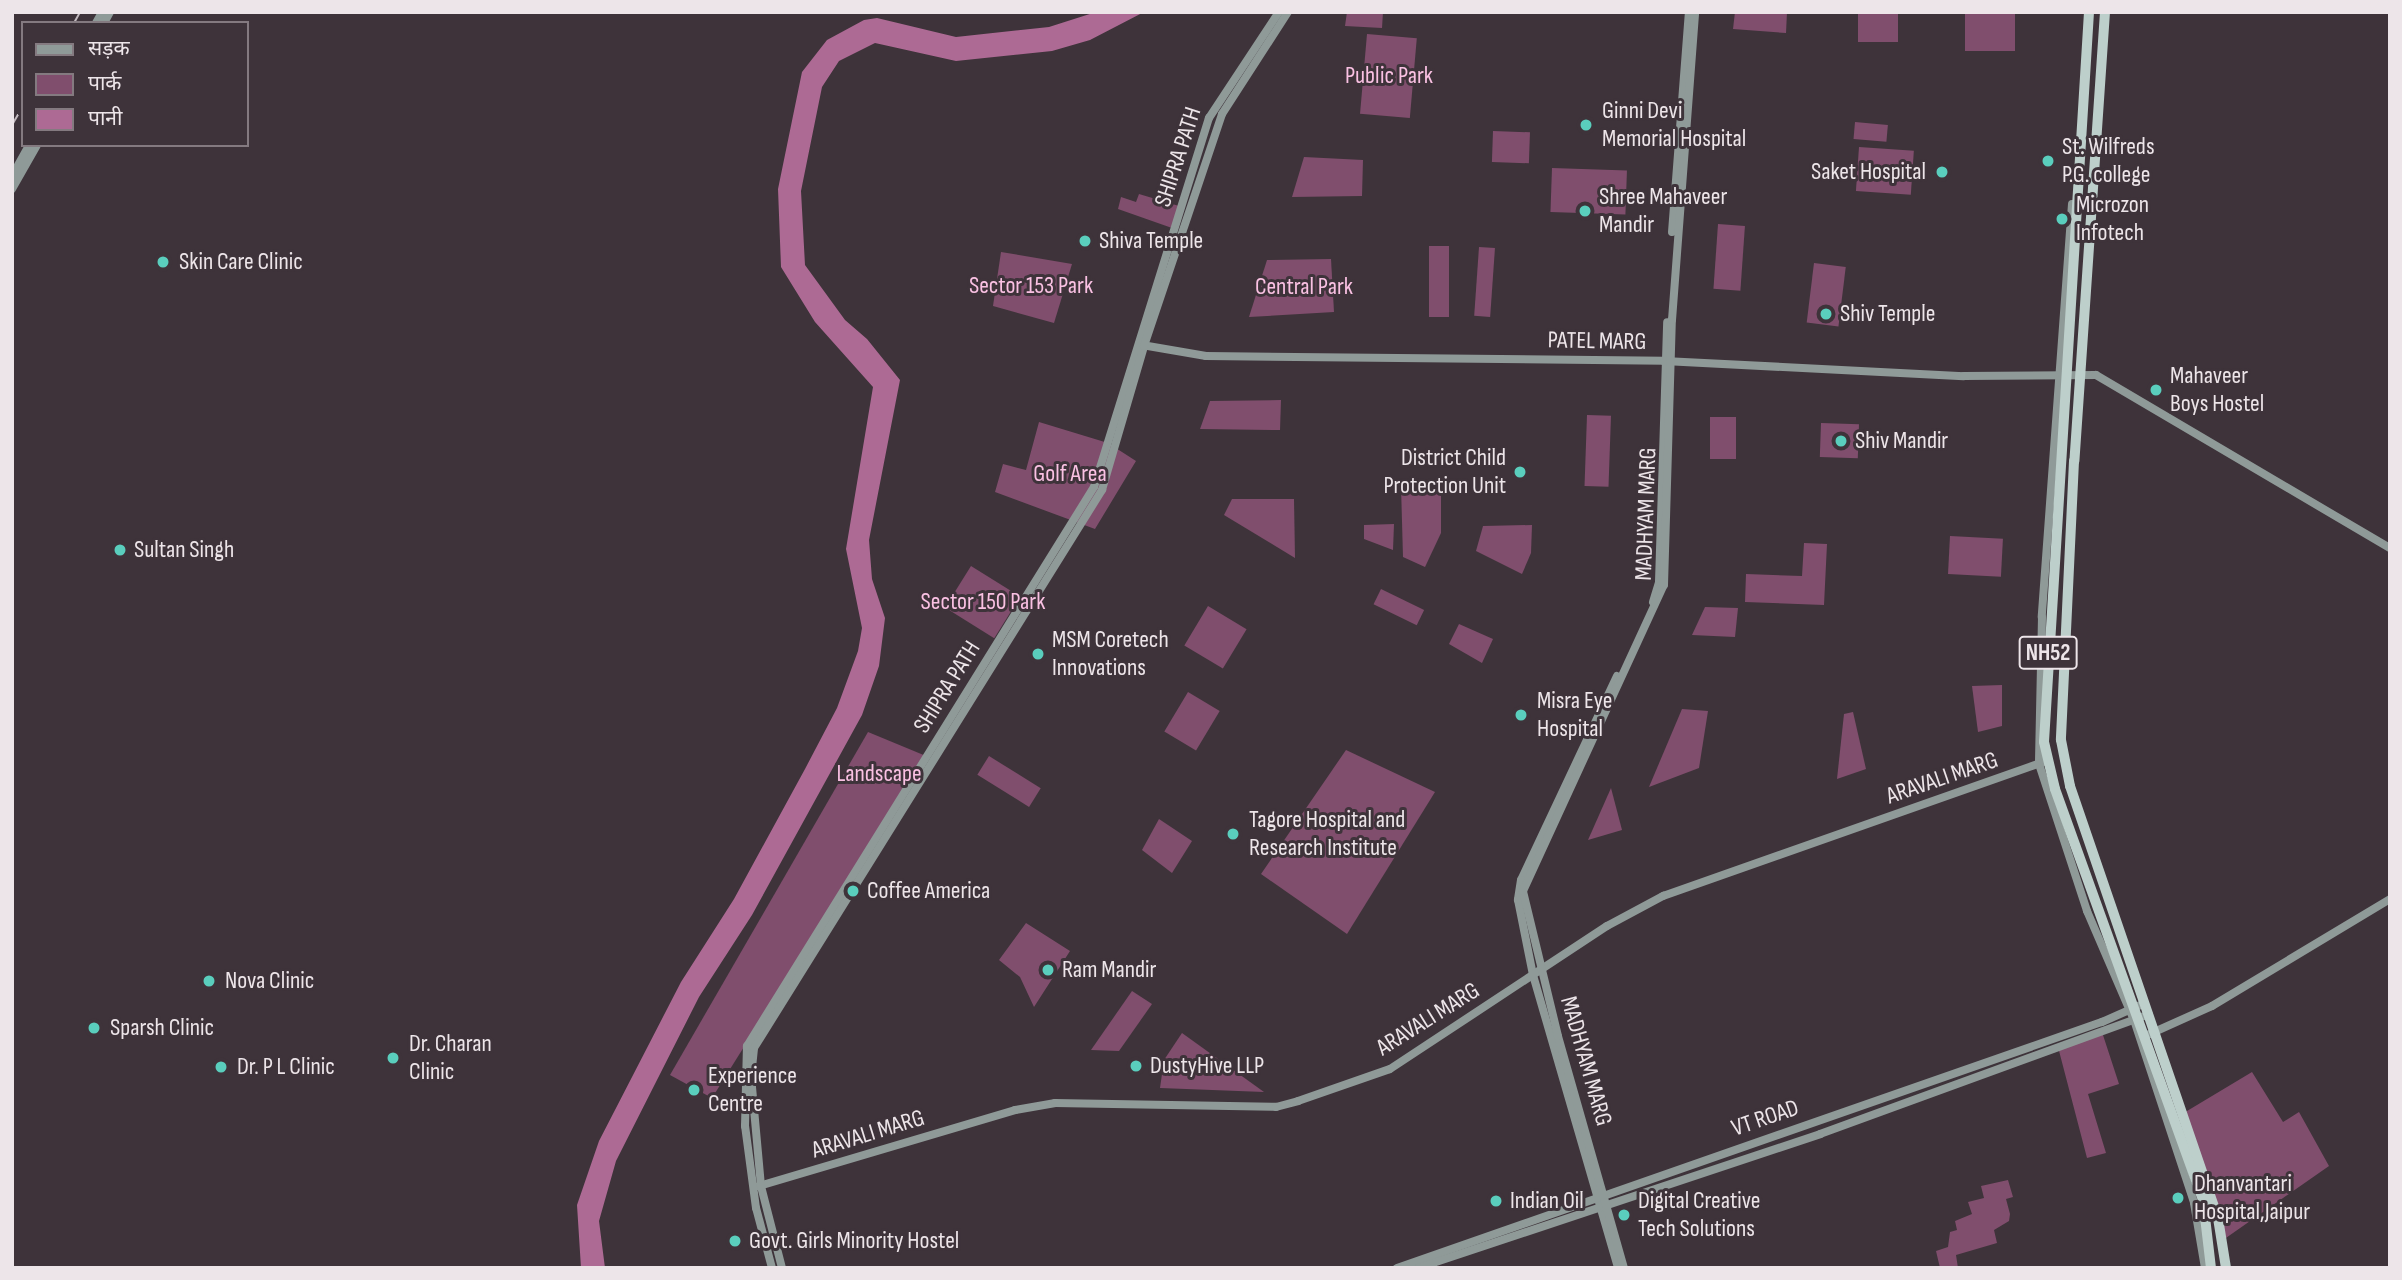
<!DOCTYPE html>
<html>
<head>
<meta charset="utf-8">
<style>
  body { margin:0 }
  #map { position:relative; width:2402px; height:1280px; overflow:hidden; background:#3e333a; font-family:"Sofia Sans Condensed","Noto Sans Devanagari",sans-serif }
  div>[style] { position:absolute }
  [style*='--x'] { left:calc(var(--x)*1px); top:calc(var(--y)*1px); width:calc(var(--w)*1px); rotate:calc(var(--a)*1deg) }
  .green>* { inset:0; background:#804e6d; transform-origin:0 0 }
  .water>* { inset:0; background:#ad6a94 }
  .secondary>* { height:8px; margin:-4px; padding:0 4px; transform-origin:4px; border-radius:4px; background:#8f9a98 }
  .highway>* { height:10px; margin:-5px; padding:0 5px; transform-origin:5px; border-radius:5px; background:#bdcfcb }
  .rail>* { height:2px; margin-top:-1px; transform-origin:0; background:repeating-linear-gradient(90deg,#c2b9be 0 12px,transparent 0 24px) }
  .dots>* { width:19px; height:19px; translate:-50% -50%; box-sizing:border-box; border:4px solid #3e333a; border-radius:50% }
  span { translate:-50% -50%; white-space:nowrap; text-align:center; line-height:1.15; -webkit-text-stroke:6px #3e333a; paint-order:stroke }
  .shield-label span { padding:2px 5px; background:#3e333a; border:2px solid; border-radius:5px; -webkit-text-stroke-width:0 }
  .shield-label { font-size:23px; color:#ede5e9; font-weight:700 }
  .park-label { font-size:24px; color:#fac1e3 }
  .poi-label { font-size:24px; color:#ede5e9 }
  .left { translate:0 -50%; text-align:left }
  .right { translate:-100% -50%; text-align:right }
  .street-label { font-size:24px; color:#ede5e9 }
  .frame { position:absolute; inset:0; border:14px solid #ede5e9; pointer-events:none }
  .legend { position:absolute; left:21px; top:21px; width:228px; height:126px; box-sizing:border-box; background:#3e333a; border:2px solid #847a80; margin:0; padding:9px 12px; list-style:none; font-size:21px; color:#ede5e9 }
  .legend li { display:flex; align-items:center; gap:14px; height:35px }
  .legend b { width:35px; border:2px solid #847a80 }
</style>
</head>
<body>
<div id="map">
  <div class="green">
    <div style="clip-path:polygon(1347px 12px,1383px 12px,1382px 28px,1345px 26px)"></div>
    <div style="clip-path:polygon(1735px 12px,1787px 12px,1786px 33px,1733px 29px)"></div>
    <div style="left:1858px;top:12px;width:40px;height:30px"></div>
    <div style="left:1965px;top:12px;width:50px;height:39px"></div>
    <div style="left:1367px;top:34px;width:50px;height:80px;rotate:5deg"></div>
    <div style="left:1855px;top:122px;width:33px;height:17px;rotate:5deg"></div>
    <div style="left:1493px;top:131px;width:37px;height:31px;rotate:2deg"></div>
    <div style="left:1859px;top:147px;width:55px;height:44px;rotate:4deg"></div>
    <div style="clip-path:polygon(1304px 157px,1363px 160px,1362px 196px,1292px 197px)"></div>
    <div style="left:1552px;top:168px;width:75px;height:44px;rotate:2deg"></div>
    <div style="clip-path:polygon(1139px 194px,1179px 206px,1172px 228px,1118px 209px,1121px 197px,1136px 202px)"></div>
    <div style="left:1718px;top:224px;width:27px;height:65px;rotate:4deg"></div>
    <div style="left:1429px;top:246px;width:20px;height:71px"></div>
    <div style="left:1479px;top:247px;width:16px;height:69px;rotate:4deg"></div>
    <div style="clip-path:polygon(1001px 252px,1072px 264px,1054px 323px,993px 306px)"></div>
    <div style="clip-path:polygon(1331px 259px,1334px 312px,1249px 317px,1267px 260px)"></div>
    <div style="left:1814px;top:263px;width:32px;height:60px;rotate:7deg"></div>
    <div style="clip-path:polygon(1281px 400px,1280px 430px,1200px 429px,1210px 401px)"></div>
    <div style="left:1587px;top:415px;width:24px;height:71px;rotate:2deg"></div>
    <div style="left:1710px;top:417px;width:26px;height:42px"></div>
    <div style="clip-path:polygon(1039px 422px,1108px 443px,1136px 461px,1095px 529px,995px 492px,1003px 464px,1026px 470px)"></div>
    <div style="left:1821px;top:423px;width:38px;height:34px;rotate:2deg"></div>
    <div style="clip-path:polygon(1401px 486px,1441px 486px,1441px 533px,1425px 567px,1403px 557px)"></div>
    <div style="clip-path:polygon(1232px 499px,1294px 499px,1295px 558px,1224px 515px)"></div>
    <div style="clip-path:polygon(1394px 524px,1393px 550px,1364px 539px,1364px 525px)"></div>
    <div style="clip-path:polygon(1532px 525px,1531px 553px,1522px 574px,1476px 551px,1483px 526px)"></div>
    <div style="left:1950px;top:536px;width:53px;height:38px;rotate:3deg"></div>
    <div style="clip-path:polygon(1804px 543px,1827px 544px,1824px 605px,1745px 602px,1746px 574px,1802px 576px)"></div>
    <div style="left:971px;top:566px;width:58px;height:49px;rotate:32deg"></div>
    <div style="left:1381px;top:589px;width:48px;height:17px;rotate:26deg"></div>
    <div style="left:1208px;top:606px;width:45px;height:46px;rotate:31deg"></div>
    <div style="clip-path:polygon(1705px 607px,1738px 608px,1735px 637px,1692px 635px)"></div>
    <div style="clip-path:polygon(1459px 624px,1493px 639px,1482px 663px,1449px 644px)"></div>
    <div style="clip-path:polygon(2002px 685px,2002px 726px,1978px 732px,1972px 686px)"></div>
    <div style="left:1188px;top:692px;width:37px;height:46px;rotate:31deg"></div>
    <div style="clip-path:polygon(1682px 709px,1708px 711px,1699px 768px,1649px 787px)"></div>
    <div style="clip-path:polygon(1853px 712px,1866px 769px,1837px 779px,1844px 714px)"></div>
    <div style="clip-path:polygon(868px 732px,926px 756px,712px 1098px,670px 1075px)"></div>
    <div style="clip-path:polygon(1346px 750px,1435px 792px,1347px 934px,1261px 874px)"></div>
    <div style="left:989px;top:756px;width:61px;height:22px;rotate:32deg"></div>
    <div style="clip-path:polygon(1611px 788px,1622px 830px,1588px 840px)"></div>
    <div style="clip-path:polygon(1159px 819px,1192px 841px,1172px 873px,1142px 850px)"></div>
    <div style="clip-path:polygon(1026px 923px,1070px 951px,1034px 1007px,1020px 977px,999px 960px)"></div>
    <div style="clip-path:polygon(1132px 991px,1152px 1004px,1119px 1051px,1091px 1050px)"></div>
    <div style="clip-path:polygon(2102px 1032px,2119px 1084px,2088px 1094px,2106px 1153px,2087px 1158px,2058px 1047px)"></div>
    <div style="clip-path:polygon(1182px 1033px,1264px 1092px,1160px 1088px,1164px 1060px)"></div>
    <div style="clip-path:polygon(2252px 1072px,2283px 1122px,2299px 1112px,2329px 1166px,2223px 1240px,2182px 1114px)"></div>
    <div style="clip-path:polygon(2008px 1180px,2013px 1197px,2006px 1199px,2010px 1214px,2009px 1221px,1994px 1230px,1997px 1243px,1956px 1255px,1958px 1268px,1940px 1268px,1936px 1251px,1948px 1247px,1950px 1232px,1957px 1230px,1955px 1221px,1972px 1214px,1968px 1202px,1984px 1198px,1981px 1186px)"></div>
  </div>
  <div class="water">
    <div style="clip-path:polygon(1096px 12px,1144px 12px,1090px 40px,1052px 51px,956px 61px,875px 43px,839px 61px,822px 87px,801px 191px,805px 265px,845px 320px,867px 339px,900px 380px,869px 540px,872px 579px,885px 618px,879px 666px,862px 715px,752px 915px,699px 997px,616px 1161px,599px 1221px,605px 1268px,581px 1268px,577px 1205px,599px 1141px,681px 982px,734px 899px,805px 769px,837px 708px,858px 651px,862px 628px,846px 549px,873px 387px,815px 322px,781px 267px,778px 189px,802px 72px,827px 40px,864px 20px,877px 18px,956px 37px,1049px 27px)"></div>
  </div>
  <div class="secondary">
    <div style="--x:96;--y:23;--w:13;--a:-61"></div>
    <div style="--x:104;--y:23;--w:13;--a:-61"></div>
    <div style="--x:12;--y:176;--w:35;--a:-61"></div>
    <div style="--x:12;--y:189;--w:51;--a:-60.4"></div>
    <div style="--x:2072;--y:204;--w:414;--a:94.2"></div>
    <div style="--x:2042;--y:617;--w:147;--a:91.2"></div>
    <div style="--x:2039;--y:764;--w:155;--a:71.9"></div>
    <div style="--x:2087;--y:911;--w:119;--a:66.7"></div>
    <div style="--x:2134;--y:1020;--w:193;--a:71.8"></div>
    <div style="--x:2194;--y:1203;--w:66;--a:80.4"></div>
    <div style="--x:1672;--y:232;--w:221;--a:-85.6"></div>
    <div style="--x:1142;--y:345;--w:65;--a:9.8"></div>
    <div style="--x:1206;--y:356;--w:458;--a:0.6"></div>
    <div style="--x:1664;--y:361;--w:300;--a:2.9"></div>
    <div style="--x:1964;--y:376;--w:132;--a:-0.4"></div>
    <div style="--x:2096;--y:375;--w:341;--a:30.5"></div>
    <div style="--x:1653;--y:602;--w:21;--a:-73"></div>
    <div style="--x:1659;--y:582;--w:260;--a:-88.2"></div>
    <div style="--x:1617;--y:676;--w:225;--a:115.2"></div>
    <div style="--x:1521;--y:880;--w:20;--a:99"></div>
    <div style="--x:1518;--y:900;--w:76;--a:78.7"></div>
    <div style="--x:1533;--y:975;--w:305;--a:73.8"></div>
    <div style="--x:2143;--y:1037;--w:76;--a:-24.2"></div>
    <div style="--x:2212;--y:1006;--w:208;--a:-31"></div>
    <div style="--x:759;--y:1186;--w:267;--a:-16.5"></div>
    <div style="--x:1015;--y:1110;--w:41;--a:-9.9"></div>
    <div style="--x:1055;--y:1103;--w:221;--a:1"></div>
    <div style="--x:1276;--y:1107;--w:23;--a:-15"></div>
    <div style="--x:1298;--y:1101;--w:97;--a:-19.2"></div>
    <div style="--x:1390;--y:1069;--w:260;--a:-33.4"></div>
    <div style="--x:1607;--y:926;--w:64;--a:-28.2"></div>
    <div style="--x:1663;--y:896;--w:407;--a:-19.4"></div>
    <div style="--x:772;--y:1268;--w:62;--a:-104.9"></div>
    <div style="--x:756;--y:1208;--w:83;--a:-97.6"></div>
    <div style="--x:745;--y:1126;--w:80;--a:-88.6"></div>
    <div style="--x:747;--y:1046;--w:658;--a:-58.17"></div>
    <div style="--x:1094;--y:487;--w:387;--a:-72.7"></div>
    <div style="--x:1209;--y:118;--w:127;--a:-56.6"></div>
    <div style="--x:782;--y:1268;--w:85;--a:-104.4"></div>
    <div style="--x:761;--y:1186;--w:109;--a:-95.2"></div>
    <div style="--x:751;--y:1077;--w:29;--a:-84"></div>
    <div style="--x:754;--y:1048;--w:658;--a:-58.05"></div>
    <div style="--x:1102;--y:490;--w:150;--a:-73.7"></div>
    <div style="--x:1144;--y:346;--w:245;--a:-71.4"></div>
    <div style="--x:1222;--y:114;--w:121;--a:-57.1"></div>
    <div style="--x:1397;--y:1268;--w:747;--a:-19.24"></div>
    <div style="--x:2102;--y:1022;--w:47;--a:-23.8"></div>
    <div style="--x:1418;--y:1268;--w:424;--a:-18.4"></div>
    <div style="--x:1820;--y:1134;--w:350;--a:-20"></div>
    <div style="--x:1624;--y:1268;--w:241;--a:-105.9"></div>
    <div style="--x:1558;--y:1036;--w:149;--a:-103.6"></div>
    <div style="--x:1523;--y:891;--w:337;--a:-65.3"></div>
    <div style="--x:1664;--y:585;--w:265;--a:-88.3"></div>
    <div style="--x:1672;--y:320;--w:309;--a:-85.7"></div>
  </div>
  <div class="highway">
    <div style="--x:2089;--y:12;--w:731;--a:93.53"></div>
    <div style="--x:2044;--y:742;--w:48;--a:76.8"></div>
    <div style="--x:2055;--y:789;--w:437;--a:70.2"></div>
    <div style="--x:2203;--y:1200;--w:68;--a:83.3"></div>
    <div style="--x:2105;--y:12;--w:450;--a:93.9"></div>
    <div style="--x:2074;--y:461;--w:279;--a:92.7"></div>
    <div style="--x:2061;--y:740;--w:47;--a:78.9"></div>
    <div style="--x:2070;--y:786;--w:457;--a:71.1"></div>
    <div style="--x:2218;--y:1218;--w:51;--a:80.9"></div>
  </div>
  <div class="rail">
    <div style="--x:74;--y:23;--w:13;--a:-61"></div>
    <div style="--x:12;--y:125;--w:22;--a:-60"></div>
  </div>
  <div class="dots">
    <div style="left:1586px;top:125px;background:#5acebd"></div>
    <div style="left:2048px;top:161px;background:#5acebd"></div>
    <div style="left:1942px;top:172px;background:#5acebd"></div>
    <div style="left:1585px;top:211px;background:#5acebd"></div>
    <div style="left:2062px;top:219px;background:#5acebd"></div>
    <div style="left:1085px;top:241px;background:#5acebd"></div>
    <div style="left:163px;top:262px;background:#5acebd"></div>
    <div style="left:1826px;top:314px;background:#5acebd"></div>
    <div style="left:2156px;top:390px;background:#5acebd"></div>
    <div style="left:1841px;top:441px;background:#5acebd"></div>
    <div style="left:1520px;top:472px;background:#5acebd"></div>
    <div style="left:120px;top:550px;background:#5acebd"></div>
    <div style="left:1038px;top:654px;background:#5acebd"></div>
    <div style="left:1521px;top:715px;background:#5acebd"></div>
    <div style="left:1233px;top:834px;background:#5acebd"></div>
    <div style="left:853px;top:891px;background:#5acebd"></div>
    <div style="left:1048px;top:970px;background:#5acebd"></div>
    <div style="left:209px;top:981px;background:#5acebd"></div>
    <div style="left:94px;top:1028px;background:#5acebd"></div>
    <div style="left:393px;top:1058px;background:#5acebd"></div>
    <div style="left:1136px;top:1066px;background:#5acebd"></div>
    <div style="left:221px;top:1067px;background:#5acebd"></div>
    <div style="left:694px;top:1090px;background:#5acebd"></div>
    <div style="left:2178px;top:1198px;background:#5acebd"></div>
    <div style="left:1496px;top:1201px;background:#5acebd"></div>
    <div style="left:1624px;top:1215px;background:#5acebd"></div>
    <div style="left:735px;top:1241px;background:#5acebd"></div>
  </div>
  <div class="shield-label">
    <span style="left:2048px;top:653px">NH52</span>
  </div>
  <div class="park-label">
    <span style="left:1389px;top:76px">Public Park</span>
    <span style="left:1031px;top:286px">Sector 153 Park</span>
    <span style="left:1304px;top:287px">Central Park</span>
    <span style="left:1070px;top:474px">Golf Area</span>
    <span style="left:983px;top:602px">Sector 150 Park</span>
    <span style="left:879px;top:774px">Landscape</span>
  </div>
  <div class="poi-label">
    <span class="left" style="left:1602px;top:125px">Ginni Devi<br>Memorial Hospital</span>
    <span class="left" style="left:2062px;top:161px">St. Wilfreds<br>P.G. college</span>
    <span class="right" style="left:1926px;top:172px">Saket Hospital</span>
    <span class="left" style="left:1599px;top:211px">Shree Mahaveer<br>Mandir</span>
    <span class="left" style="left:2076px;top:219px">Microzon<br>Infotech</span>
    <span class="left" style="left:1099px;top:241px">Shiva Temple</span>
    <span class="left" style="left:179px;top:262px">Skin Care Clinic</span>
    <span class="left" style="left:1840px;top:314px">Shiv Temple</span>
    <span class="left" style="left:2170px;top:390px">Mahaveer<br>Boys Hostel</span>
    <span class="left" style="left:1855px;top:441px">Shiv Mandir</span>
    <span class="right" style="left:1506px;top:472px">District Child<br>Protection Unit</span>
    <span class="left" style="left:134px;top:550px">Sultan Singh</span>
    <span class="left" style="left:1052px;top:654px">MSM Coretech<br>Innovations</span>
    <span class="left" style="left:1537px;top:715px">Misra Eye<br>Hospital</span>
    <span class="left" style="left:1249px;top:834px">Tagore Hospital and<br>Research Institute</span>
    <span class="left" style="left:867px;top:891px">Coffee America</span>
    <span class="left" style="left:1062px;top:970px">Ram Mandir</span>
    <span class="left" style="left:225px;top:981px">Nova Clinic</span>
    <span class="left" style="left:110px;top:1028px">Sparsh Clinic</span>
    <span class="left" style="left:409px;top:1058px">Dr. Charan<br>Clinic</span>
    <span class="left" style="left:1150px;top:1066px">DustyHive LLP</span>
    <span class="left" style="left:237px;top:1067px">Dr. P L Clinic</span>
    <span class="left" style="left:708px;top:1090px">Experience<br>Centre</span>
    <span class="left" style="left:2194px;top:1198px">Dhanvantari<br>Hospital,Jaipur</span>
    <span class="left" style="left:1510px;top:1201px">Indian Oil</span>
    <span class="left" style="left:1638px;top:1215px">Digital Creative<br>Tech Solutions</span>
    <span class="left" style="left:749px;top:1241px">Govt. Girls Minority Hostel</span>
  </div>
  <div class="street-label">
    <span style="left:1178px;top:157px;rotate:-72deg">SHIPRA PATH</span>
    <span style="left:1597px;top:341px;rotate:1deg">PATEL MARG</span>
    <span style="left:1646px;top:514px;rotate:-88deg">MADHYAM MARG</span>
    <span style="left:947px;top:687px;rotate:-58deg">SHIPRA PATH</span>
    <span style="left:1942px;top:778px;rotate:-19deg">ARAVALI MARG</span>
    <span style="left:1428px;top:1019px;rotate:-32deg">ARAVALI MARG</span>
    <span style="left:1586px;top:1061px;rotate:74deg">MADHYAM MARG</span>
    <span style="left:1765px;top:1118px;rotate:-19deg">VT ROAD</span>
    <span style="left:868px;top:1134px;rotate:-17deg">ARAVALI MARG</span>
  </div>
  <div class="frame"></div>
  <ul class="legend">
  <li><b style="height:9px;background:#8f9a98"></b>सड़क</li>
  <li><b style="height:19px;background:#804e6d"></b>पार्क</li>
  <li><b style="height:19px;background:#ad6a94"></b>पानी</li>
  </ul>
</div>
</body>
</html>
